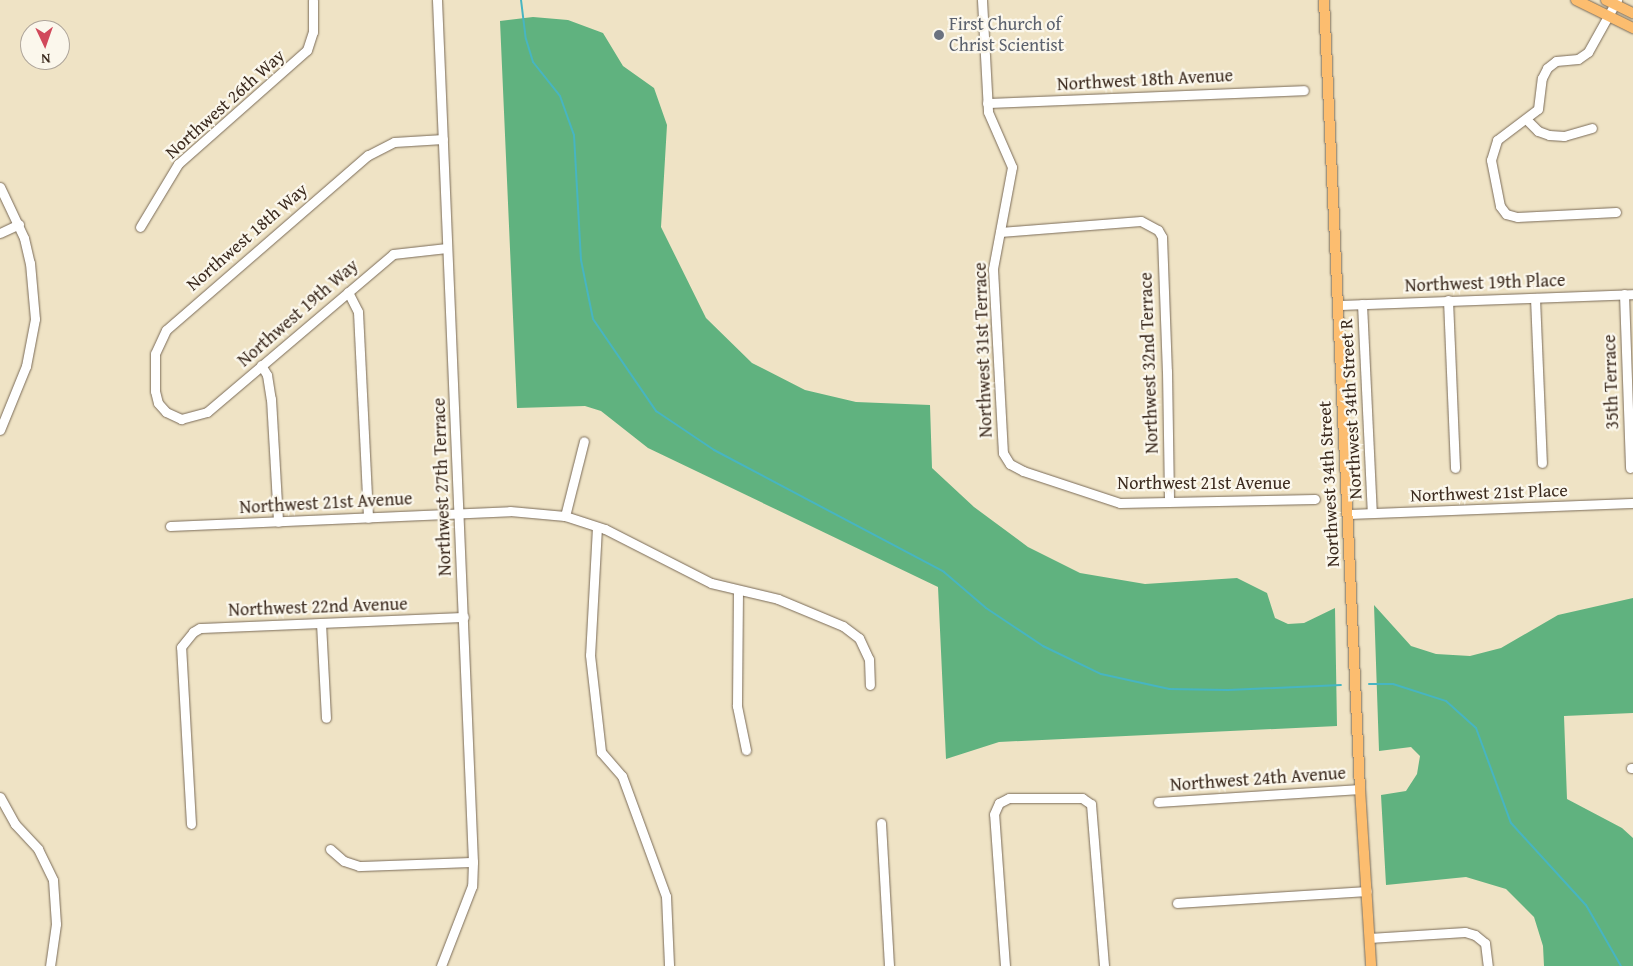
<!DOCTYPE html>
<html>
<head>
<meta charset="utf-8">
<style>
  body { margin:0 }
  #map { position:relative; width:1633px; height:966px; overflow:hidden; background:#efe3c5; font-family:"Gentium Book Plus",serif }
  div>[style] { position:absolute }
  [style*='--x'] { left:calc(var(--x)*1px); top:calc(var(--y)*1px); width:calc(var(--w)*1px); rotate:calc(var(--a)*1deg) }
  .forest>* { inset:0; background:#60b27f }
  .stream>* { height:2px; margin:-1px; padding:0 1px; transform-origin:1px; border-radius:1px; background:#47b5c1 }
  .roads { filter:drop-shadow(0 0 1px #7a6b58) drop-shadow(0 0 1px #7a6b58) }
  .minor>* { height:9px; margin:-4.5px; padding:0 4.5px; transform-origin:4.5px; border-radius:4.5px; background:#fff }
  .major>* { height:10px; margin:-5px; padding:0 5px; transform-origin:5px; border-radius:5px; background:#fcbd6f }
  .dots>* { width:14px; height:14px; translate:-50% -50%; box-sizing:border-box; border:2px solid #fbf7ec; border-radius:50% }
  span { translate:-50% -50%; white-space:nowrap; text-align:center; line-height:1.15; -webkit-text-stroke:4.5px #fbf7ec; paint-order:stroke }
  .worship-label { font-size:18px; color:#5b616d }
  .left { translate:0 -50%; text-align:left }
  .street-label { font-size:18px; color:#3b2a1e }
  .north { position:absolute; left:20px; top:20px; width:50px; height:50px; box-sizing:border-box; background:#fbf7ec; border:1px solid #aea59a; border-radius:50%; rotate:177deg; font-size:14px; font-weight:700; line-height:20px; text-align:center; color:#3b2a1e }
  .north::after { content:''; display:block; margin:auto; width:18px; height:22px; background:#d1495b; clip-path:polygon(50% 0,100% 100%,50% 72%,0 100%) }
</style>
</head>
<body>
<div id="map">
  <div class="forest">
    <div style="clip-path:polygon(533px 17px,568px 20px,603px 33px,623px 66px,654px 88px,667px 125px,661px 227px,706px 318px,752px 363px,805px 390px,856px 402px,930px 405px,932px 468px,974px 507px,1028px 547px,1080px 573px,1145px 584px,1237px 578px,1267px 593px,1275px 618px,1288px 624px,1304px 623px,1335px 608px,1337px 726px,999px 742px,946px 759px,938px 587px,648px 448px,601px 411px,585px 406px,517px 408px,500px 21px)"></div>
    <div style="clip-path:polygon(1633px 598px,1633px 713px,1564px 716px,1567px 799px,1622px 828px,1633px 838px,1633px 966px,1544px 966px,1543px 946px,1534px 917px,1506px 889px,1466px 877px,1386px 885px,1381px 795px,1406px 791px,1417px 774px,1420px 756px,1411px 747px,1379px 751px,1374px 605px,1411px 646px,1436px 654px,1470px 656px,1501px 648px,1558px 615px)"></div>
  </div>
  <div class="stream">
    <div style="--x:521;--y:0;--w:39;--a:83"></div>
    <div style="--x:526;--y:39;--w:24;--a:73"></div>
    <div style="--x:533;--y:62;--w:43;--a:51.5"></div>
    <div style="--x:560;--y:96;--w:41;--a:70.3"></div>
    <div style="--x:574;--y:135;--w:125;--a:86.8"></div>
    <div style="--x:581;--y:260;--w:60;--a:78.5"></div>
    <div style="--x:593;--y:319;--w:112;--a:55.6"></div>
    <div style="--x:656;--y:411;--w:70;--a:33.9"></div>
    <div style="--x:714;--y:450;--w:260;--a:27.9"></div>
    <div style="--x:944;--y:572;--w:55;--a:40.6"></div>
    <div style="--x:986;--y:608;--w:69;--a:33.7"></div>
    <div style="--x:1043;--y:646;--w:64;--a:25.8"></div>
    <div style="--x:1101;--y:674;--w:70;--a:12.4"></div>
    <div style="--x:1169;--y:689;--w:59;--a:1"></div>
    <div style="--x:1228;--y:690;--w:113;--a:-2.5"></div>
    <div style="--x:1369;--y:684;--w:24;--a:0"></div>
    <div style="--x:1393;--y:684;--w:56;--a:17.8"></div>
    <div style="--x:1446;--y:701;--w:40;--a:42"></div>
    <div style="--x:1476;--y:728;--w:101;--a:69.8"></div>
    <div style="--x:1511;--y:823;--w:111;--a:47.6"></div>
    <div style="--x:1586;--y:905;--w:70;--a:60.2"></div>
  </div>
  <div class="roads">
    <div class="minor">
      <div style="--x:437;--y:0;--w:863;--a:87.61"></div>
      <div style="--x:473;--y:862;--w:24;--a:92"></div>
      <div style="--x:472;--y:886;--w:86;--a:111.2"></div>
      <div style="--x:982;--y:0;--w:112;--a:86.9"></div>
      <div style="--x:988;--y:112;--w:60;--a:66.4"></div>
      <div style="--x:1012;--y:167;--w:104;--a:100.6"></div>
      <div style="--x:993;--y:269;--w:184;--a:86.9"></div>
      <div style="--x:1003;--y:453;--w:13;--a:58"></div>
      <div style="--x:1010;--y:464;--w:15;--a:28"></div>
      <div style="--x:1023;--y:471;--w:102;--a:18.3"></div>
      <div style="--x:1120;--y:503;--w:195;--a:-1.2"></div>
      <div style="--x:987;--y:103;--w:317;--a:-2.3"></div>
      <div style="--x:1526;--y:119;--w:17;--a:45"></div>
      <div style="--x:1538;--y:131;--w:12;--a:20"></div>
      <div style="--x:1549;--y:135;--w:15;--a:4"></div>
      <div style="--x:1564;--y:136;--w:29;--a:-16"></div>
      <div style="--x:443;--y:139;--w:49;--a:176.5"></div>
      <div style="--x:394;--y:142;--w:29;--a:153"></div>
      <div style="--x:368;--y:155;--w:267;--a:139.1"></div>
      <div style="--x:166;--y:330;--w:26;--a:115"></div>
      <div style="--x:155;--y:354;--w:37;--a:90"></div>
      <div style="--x:155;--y:391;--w:12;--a:76"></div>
      <div style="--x:158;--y:403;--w:12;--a:48"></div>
      <div style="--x:166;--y:412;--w:17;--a:25"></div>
      <div style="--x:181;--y:419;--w:27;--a:-15"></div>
      <div style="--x:207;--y:412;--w:244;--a:-40.3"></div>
      <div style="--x:393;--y:254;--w:54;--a:-6.3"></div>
      <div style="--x:0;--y:187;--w:56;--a:64.8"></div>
      <div style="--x:24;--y:238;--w:26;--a:77"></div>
      <div style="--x:30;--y:263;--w:56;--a:84.9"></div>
      <div style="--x:35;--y:319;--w:48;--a:100.8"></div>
      <div style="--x:26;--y:366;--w:69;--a:112.1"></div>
      <div style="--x:1616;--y:212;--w:99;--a:177.1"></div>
      <div style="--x:1517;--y:217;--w:11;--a:-165"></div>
      <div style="--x:1506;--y:214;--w:10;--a:-127"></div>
      <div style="--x:1500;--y:206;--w:47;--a:-101.1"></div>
      <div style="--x:1491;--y:160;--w:21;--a:-73"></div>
      <div style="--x:1497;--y:140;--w:51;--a:-37.1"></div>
      <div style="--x:1538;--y:109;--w:31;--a:-83"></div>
      <div style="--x:1542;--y:78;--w:11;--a:-63"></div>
      <div style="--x:1547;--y:68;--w:11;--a:-38"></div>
      <div style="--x:1556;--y:61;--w:22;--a:-5"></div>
      <div style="--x:1578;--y:59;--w:12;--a:-35"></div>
      <div style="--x:1588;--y:52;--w:60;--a:-60.9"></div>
      <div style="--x:140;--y:227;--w:74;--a:-58.9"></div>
      <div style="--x:178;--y:164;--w:172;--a:-41.5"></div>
      <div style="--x:307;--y:50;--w:19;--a:-72"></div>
      <div style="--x:313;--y:32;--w:32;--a:-90"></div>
      <div style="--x:1000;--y:232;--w:141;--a:-4.5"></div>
      <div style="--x:1141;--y:221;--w:19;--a:28"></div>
      <div style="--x:1158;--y:230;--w:8;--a:60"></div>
      <div style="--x:1162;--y:237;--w:134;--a:87.9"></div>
      <div style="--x:1167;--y:371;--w:130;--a:89.1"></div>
      <div style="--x:0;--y:233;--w:21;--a:-25"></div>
      <div style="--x:348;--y:292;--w:22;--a:63"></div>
      <div style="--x:358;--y:312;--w:206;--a:87.2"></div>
      <div style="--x:1624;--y:294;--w:174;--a:88"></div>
      <div style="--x:1535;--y:298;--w:165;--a:87.6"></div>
      <div style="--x:1448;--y:300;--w:168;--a:87.6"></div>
      <div style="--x:1362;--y:304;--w:209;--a:87.3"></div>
      <div style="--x:1338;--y:305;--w:295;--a:-2.1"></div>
      <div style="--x:261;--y:365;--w:12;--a:59"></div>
      <div style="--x:267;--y:375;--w:24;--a:81"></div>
      <div style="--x:271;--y:399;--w:123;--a:86.7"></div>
      <div style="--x:1347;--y:514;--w:286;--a:-2.2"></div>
      <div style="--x:565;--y:516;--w:77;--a:-75.8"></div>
      <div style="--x:170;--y:526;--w:340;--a:-2.5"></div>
      <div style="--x:510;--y:511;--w:55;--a:5.2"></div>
      <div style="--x:565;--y:516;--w:42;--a:18"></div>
      <div style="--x:605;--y:529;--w:119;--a:27"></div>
      <div style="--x:711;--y:583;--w:69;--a:13.4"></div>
      <div style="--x:778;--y:599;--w:70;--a:22.6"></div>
      <div style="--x:843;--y:626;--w:20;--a:37"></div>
      <div style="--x:859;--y:638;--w:23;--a:65"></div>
      <div style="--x:869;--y:659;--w:26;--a:88"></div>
      <div style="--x:597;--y:527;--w:128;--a:93.1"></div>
      <div style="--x:590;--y:655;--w:98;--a:83.5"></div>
      <div style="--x:601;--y:752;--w:32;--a:49"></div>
      <div style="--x:622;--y:776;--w:128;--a:69.9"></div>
      <div style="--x:666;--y:896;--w:70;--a:87.5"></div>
      <div style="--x:738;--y:590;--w:116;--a:90.5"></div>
      <div style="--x:737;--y:706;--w:45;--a:78.4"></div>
      <div style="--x:321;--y:623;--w:95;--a:87"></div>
      <div style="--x:1631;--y:768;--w:2;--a:0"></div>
      <div style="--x:0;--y:797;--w:31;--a:61"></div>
      <div style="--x:15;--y:824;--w:34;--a:47"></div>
      <div style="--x:38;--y:849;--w:34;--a:64"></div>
      <div style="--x:53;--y:880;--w:44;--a:86.1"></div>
      <div style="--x:56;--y:924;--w:42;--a:98.1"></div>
      <div style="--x:1158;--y:802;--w:202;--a:-3.7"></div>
      <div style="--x:881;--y:823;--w:143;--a:86.8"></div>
      <div style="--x:191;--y:824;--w:177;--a:-93.2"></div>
      <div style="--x:181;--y:647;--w:19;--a:-51"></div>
      <div style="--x:193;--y:632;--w:8;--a:-30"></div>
      <div style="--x:200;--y:628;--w:264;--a:-2.4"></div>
      <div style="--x:330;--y:849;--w:18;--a:41"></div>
      <div style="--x:344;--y:861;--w:16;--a:18"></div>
      <div style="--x:359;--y:866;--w:114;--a:-2"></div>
      <div style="--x:1177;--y:903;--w:190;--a:-3.6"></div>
      <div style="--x:1369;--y:938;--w:96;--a:-3.6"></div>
      <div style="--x:1465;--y:932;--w:10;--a:17"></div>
      <div style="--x:1475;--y:935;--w:13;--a:39"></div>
      <div style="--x:1485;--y:943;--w:23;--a:83"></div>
      <div style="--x:1005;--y:966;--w:152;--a:-94.1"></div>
      <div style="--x:994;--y:814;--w:12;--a:-66"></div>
      <div style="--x:999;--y:803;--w:11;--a:-27"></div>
      <div style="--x:1009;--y:798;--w:73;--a:0"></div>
      <div style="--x:1082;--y:798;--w:11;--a:34"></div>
      <div style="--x:1091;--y:804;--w:163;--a:85.4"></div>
    </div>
    <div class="major">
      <div style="--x:1324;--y:0;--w:790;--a:87.39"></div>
      <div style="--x:1360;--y:789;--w:177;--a:86.4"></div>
      <div style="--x:1576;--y:0;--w:64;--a:26.2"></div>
      <div style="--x:1606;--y:0;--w:30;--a:26"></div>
    </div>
  </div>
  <div class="dots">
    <div style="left:939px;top:35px;background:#6b7280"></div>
  </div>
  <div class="worship-label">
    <span class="left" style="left:949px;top:35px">First Church of<br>Christ Scientist</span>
  </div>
  <div class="street-label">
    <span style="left:1145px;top:80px;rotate:-3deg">Northwest 18th Avenue</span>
    <span style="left:225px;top:104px;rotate:-42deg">Northwest 26th Way</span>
    <span style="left:247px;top:237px;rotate:-41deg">Northwest 18th Way</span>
    <span style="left:1485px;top:283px;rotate:-2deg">Northwest 19th Place</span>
    <span style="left:298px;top:313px;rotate:-41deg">Northwest 19th Way</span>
    <span style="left:983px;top:350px;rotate:-92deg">Northwest 31st Terrace</span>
    <span style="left:1149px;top:363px;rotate:-92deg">Northwest 32nd Terrace</span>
    <span style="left:1611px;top:382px;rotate:-92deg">35th Terrace</span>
    <span style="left:1351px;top:409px;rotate:-93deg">Northwest 34th Street R</span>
    <span style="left:1204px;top:483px">Northwest 21st Avenue</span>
    <span style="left:1329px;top:484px;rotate:-93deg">Northwest 34th Street</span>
    <span style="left:442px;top:487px;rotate:-92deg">Northwest 27th Terrace</span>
    <span style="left:1489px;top:493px;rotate:-2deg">Northwest 21st Place</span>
    <span style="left:326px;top:503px;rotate:-3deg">Northwest 21st Avenue</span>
    <span style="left:318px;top:607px;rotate:-2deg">Northwest 22nd Avenue</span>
    <span style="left:1258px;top:779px;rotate:-4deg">Northwest 24th Avenue</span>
  </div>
  <div class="north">N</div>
</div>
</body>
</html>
